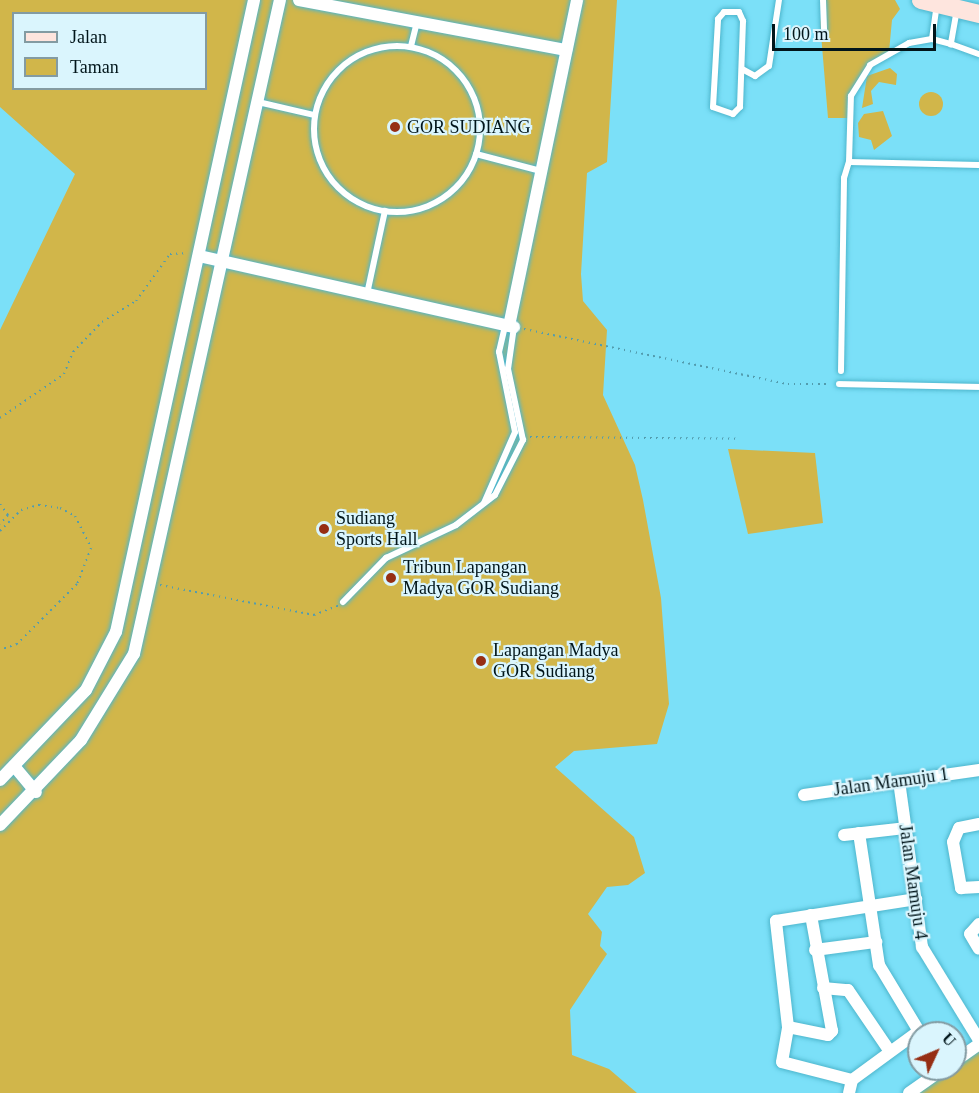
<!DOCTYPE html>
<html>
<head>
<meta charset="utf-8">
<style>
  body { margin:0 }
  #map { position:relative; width:979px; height:1093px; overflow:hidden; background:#7be0f8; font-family:Georgia,serif }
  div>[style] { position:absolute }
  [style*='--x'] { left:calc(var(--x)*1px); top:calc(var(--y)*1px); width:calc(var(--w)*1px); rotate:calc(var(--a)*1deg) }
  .green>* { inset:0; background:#d1b64a }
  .round { border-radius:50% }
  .path>* { height:2px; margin-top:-1px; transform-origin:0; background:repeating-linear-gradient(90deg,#529cae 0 1.5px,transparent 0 6px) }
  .roads { filter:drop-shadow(0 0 2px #4eb6cd) drop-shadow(0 0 2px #4eb6cd) }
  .lane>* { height:6px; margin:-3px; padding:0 3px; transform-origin:3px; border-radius:3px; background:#fff }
  .lane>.ring { margin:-3px; padding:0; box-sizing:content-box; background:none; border:6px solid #fff; border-radius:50% }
  .street>* { height:12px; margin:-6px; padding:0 6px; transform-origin:6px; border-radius:6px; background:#fff }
  .secondary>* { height:18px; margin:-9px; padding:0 9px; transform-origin:9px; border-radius:9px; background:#fee5de }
  .dots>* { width:16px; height:16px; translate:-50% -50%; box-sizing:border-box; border:3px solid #daf5fd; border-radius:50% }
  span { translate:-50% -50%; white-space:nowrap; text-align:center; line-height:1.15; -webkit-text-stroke:4.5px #daf5fd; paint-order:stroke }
  .poi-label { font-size:18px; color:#01151a }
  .left { translate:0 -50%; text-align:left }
  .street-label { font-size:18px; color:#01151a }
  .legend { position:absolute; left:12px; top:12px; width:195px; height:78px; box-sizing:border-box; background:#daf5fd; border:2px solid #839ba2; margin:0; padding:8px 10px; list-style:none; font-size:18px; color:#01151a }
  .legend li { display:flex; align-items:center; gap:12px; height:30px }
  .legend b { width:30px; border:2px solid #839ba2 }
  .north { position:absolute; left:907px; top:1021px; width:60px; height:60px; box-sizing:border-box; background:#daf5fd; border:2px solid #839ba2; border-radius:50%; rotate:46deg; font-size:16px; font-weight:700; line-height:24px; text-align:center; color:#01151a }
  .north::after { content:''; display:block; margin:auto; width:21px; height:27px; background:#962e14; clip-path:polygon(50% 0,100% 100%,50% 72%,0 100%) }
  .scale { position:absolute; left:772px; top:24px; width:164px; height:27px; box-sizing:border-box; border:3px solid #01151a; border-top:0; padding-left:8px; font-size:18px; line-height:21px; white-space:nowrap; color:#01151a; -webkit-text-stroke:4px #daf5fd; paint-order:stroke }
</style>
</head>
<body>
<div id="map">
  <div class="green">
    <div style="clip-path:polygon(evenodd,0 0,617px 0,607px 162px,587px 173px,581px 274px,583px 301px,607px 330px,603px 395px,635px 465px,643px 500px,661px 598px,669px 704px,657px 744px,574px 751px,555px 767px,634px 837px,645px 873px,628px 885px,607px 887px,588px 914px,602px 932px,600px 946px,607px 954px,570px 1010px,572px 1055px,609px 1069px,637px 1093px,0 1093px,0 330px,75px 174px,0 107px,0 0,14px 14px,206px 14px,206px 88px,14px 88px,14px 14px)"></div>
    <div style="clip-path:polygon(825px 0,895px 0,900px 9px,892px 20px,889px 52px,870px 65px,851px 96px,851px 118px,828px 118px,820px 22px)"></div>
    <div style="clip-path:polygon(890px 68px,897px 74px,896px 85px,879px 82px,871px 91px,873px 104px,862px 108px,867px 76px)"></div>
    <div class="round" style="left:919px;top:92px;width:24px;height:24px"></div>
    <div style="clip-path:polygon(883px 111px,892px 136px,874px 150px,871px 140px,859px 137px,858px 123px,864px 114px)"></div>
    <div style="clip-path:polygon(728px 449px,815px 453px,823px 523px,748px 534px)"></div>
    <div style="clip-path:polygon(979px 1044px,979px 1093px,909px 1093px,943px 1069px,955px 1069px,955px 1061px)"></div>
  </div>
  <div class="path">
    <div style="--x:524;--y:329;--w:270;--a:11.8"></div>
    <div style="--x:788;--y:384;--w:42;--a:0"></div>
    <div style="--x:0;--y:418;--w:78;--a:-34.5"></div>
    <div style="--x:64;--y:374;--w:24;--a:-68"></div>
    <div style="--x:73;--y:352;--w:42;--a:-46"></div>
    <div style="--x:102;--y:322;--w:40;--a:-32"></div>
    <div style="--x:136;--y:301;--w:58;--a:-54.1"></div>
    <div style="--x:170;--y:254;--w:18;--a:-3"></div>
    <div style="--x:530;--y:437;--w:210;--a:0.5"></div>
    <div style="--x:0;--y:504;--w:14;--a:54"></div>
    <div style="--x:8;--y:515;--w:12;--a:132"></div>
    <div style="--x:0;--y:531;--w:30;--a:-45"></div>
    <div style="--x:21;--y:510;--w:19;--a:-16"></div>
    <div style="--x:39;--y:505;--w:21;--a:8"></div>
    <div style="--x:60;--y:508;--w:17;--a:28"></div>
    <div style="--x:75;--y:516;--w:36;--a:63"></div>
    <div style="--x:91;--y:548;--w:39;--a:111"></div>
    <div style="--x:77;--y:584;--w:85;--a:135"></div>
    <div style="--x:17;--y:644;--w:18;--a:161"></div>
    <div style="--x:160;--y:585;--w:157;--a:11"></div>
    <div style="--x:314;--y:615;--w:26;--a:-21"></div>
  </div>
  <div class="roads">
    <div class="lane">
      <div style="--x:823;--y:0;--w:30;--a:88"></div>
      <div style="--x:957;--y:9;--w:36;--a:100"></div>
      <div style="--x:951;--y:44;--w:30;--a:20"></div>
      <div style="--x:724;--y:12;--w:15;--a:0"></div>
      <div style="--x:739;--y:12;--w:10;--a:66"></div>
      <div style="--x:743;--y:21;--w:86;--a:92"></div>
      <div style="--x:740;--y:107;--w:10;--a:135"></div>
      <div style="--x:733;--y:114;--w:21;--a:-161"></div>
      <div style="--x:713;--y:107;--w:88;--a:-86.7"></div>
      <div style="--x:718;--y:19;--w:9;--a:-49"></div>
      <div style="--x:932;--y:39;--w:20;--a:15"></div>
      <div class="ring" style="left:314px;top:46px;width:160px;height:160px"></div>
      <div style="--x:411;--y:46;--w:25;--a:-76"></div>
      <div style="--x:742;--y:69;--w:15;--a:28"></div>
      <div style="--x:755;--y:76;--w:17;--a:-36"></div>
      <div style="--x:769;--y:66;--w:67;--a:-81.4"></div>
      <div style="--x:258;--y:102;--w:57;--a:13.1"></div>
      <div style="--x:476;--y:154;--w:67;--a:14.7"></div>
      <div style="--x:849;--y:162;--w:130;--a:1.3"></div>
      <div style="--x:367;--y:294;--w:85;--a:-77.8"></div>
      <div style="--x:841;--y:371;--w:193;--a:-89.1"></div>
      <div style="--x:844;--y:178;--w:17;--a:-73"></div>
      <div style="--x:849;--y:162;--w:66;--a:-88.3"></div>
      <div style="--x:851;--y:96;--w:36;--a:-58"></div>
      <div style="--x:870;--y:65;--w:45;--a:-29.4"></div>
      <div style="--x:909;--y:43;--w:23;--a:-10"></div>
      <div style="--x:932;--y:39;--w:34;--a:-82"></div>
      <div style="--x:839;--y:384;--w:140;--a:1.2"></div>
      <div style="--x:484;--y:503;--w:77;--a:-66.4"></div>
      <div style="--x:515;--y:432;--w:82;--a:-101.3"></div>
      <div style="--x:499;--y:352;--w:28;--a:-77"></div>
      <div style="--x:343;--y:602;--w:62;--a:-45.7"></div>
      <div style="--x:386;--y:558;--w:77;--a:-25.2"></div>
      <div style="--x:456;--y:525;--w:49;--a:-37.6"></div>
      <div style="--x:495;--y:495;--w:62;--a:-63"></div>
      <div style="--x:523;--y:440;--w:73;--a:-101.9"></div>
      <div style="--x:508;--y:369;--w:42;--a:-81.9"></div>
    </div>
    <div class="street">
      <div style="--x:299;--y:0;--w:272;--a:10.6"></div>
      <div style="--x:199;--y:256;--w:323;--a:12.7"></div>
      <div style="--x:509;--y:326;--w:333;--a:-78.2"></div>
      <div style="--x:14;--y:766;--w:34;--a:50"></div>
      <div style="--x:0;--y:780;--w:124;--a:-46.3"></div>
      <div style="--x:86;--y:690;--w:65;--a:-62.7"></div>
      <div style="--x:116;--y:632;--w:647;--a:-77.68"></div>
      <div style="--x:899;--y:781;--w:168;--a:82.1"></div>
      <div style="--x:922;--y:947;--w:109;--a:58.5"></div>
      <div style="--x:804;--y:795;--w:177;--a:-8.1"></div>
      <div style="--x:979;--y:824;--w:20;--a:169"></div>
      <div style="--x:959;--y:828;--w:15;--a:113"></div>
      <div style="--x:953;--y:842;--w:47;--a:80.1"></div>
      <div style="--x:961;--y:888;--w:18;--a:-3"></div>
      <div style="--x:0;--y:825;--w:117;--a:-46.4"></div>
      <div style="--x:81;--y:740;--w:101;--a:-58.4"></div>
      <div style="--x:134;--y:654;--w:670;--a:-77.42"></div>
      <div style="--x:859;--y:833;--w:134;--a:81.4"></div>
      <div style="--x:879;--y:965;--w:79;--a:58.9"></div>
      <div style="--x:844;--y:835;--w:61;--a:-6.5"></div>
      <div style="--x:979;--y:924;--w:13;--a:132"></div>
      <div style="--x:970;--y:934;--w:17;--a:59"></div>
      <div style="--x:815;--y:950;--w:62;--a:-7.5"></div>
      <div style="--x:823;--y:988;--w:25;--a:5"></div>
      <div style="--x:848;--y:990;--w:73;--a:55.7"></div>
      <div style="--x:788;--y:1027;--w:41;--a:11.3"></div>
      <div style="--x:828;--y:1035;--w:6;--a:-45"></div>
      <div style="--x:832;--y:1031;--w:118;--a:-100.3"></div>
      <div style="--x:955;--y:1061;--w:29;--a:-35"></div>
      <div style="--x:852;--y:1080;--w:72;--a:-165.6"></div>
      <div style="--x:782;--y:1062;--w:36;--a:-80"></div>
      <div style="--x:788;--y:1027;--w:107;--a:-96.5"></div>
      <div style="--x:776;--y:921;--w:142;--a:-8.9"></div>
      <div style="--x:849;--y:1093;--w:13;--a:-77"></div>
      <div style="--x:852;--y:1080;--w:83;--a:-36.2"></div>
      <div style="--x:909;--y:1093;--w:42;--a:-35.2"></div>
    </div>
    <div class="secondary">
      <div style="--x:921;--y:0;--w:60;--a:13.6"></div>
    </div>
  </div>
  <div class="dots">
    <div style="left:395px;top:127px;background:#962e14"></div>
    <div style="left:324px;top:529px;background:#962e14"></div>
    <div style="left:391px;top:578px;background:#962e14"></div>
    <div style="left:481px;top:661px;background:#962e14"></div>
  </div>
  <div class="poi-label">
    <span class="left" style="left:407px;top:127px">GOR SUDIANG</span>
    <span class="left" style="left:336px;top:529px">Sudiang<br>Sports Hall</span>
    <span class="left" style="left:403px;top:578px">Tribun Lapangan<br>Madya GOR Sudiang</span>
    <span class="left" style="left:493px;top:661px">Lapangan Madya<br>GOR Sudiang</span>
  </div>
  <div class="street-label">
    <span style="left:891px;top:782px;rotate:-8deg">Jalan Mamuju 1</span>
    <span style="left:913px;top:882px;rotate:82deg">Jalan Mamuju 4</span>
  </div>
  <ul class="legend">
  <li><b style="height:8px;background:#fee5de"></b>Jalan</li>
  <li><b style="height:16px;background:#d1b64a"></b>Taman</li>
  </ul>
  <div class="north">U</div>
  <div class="scale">100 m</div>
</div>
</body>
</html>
